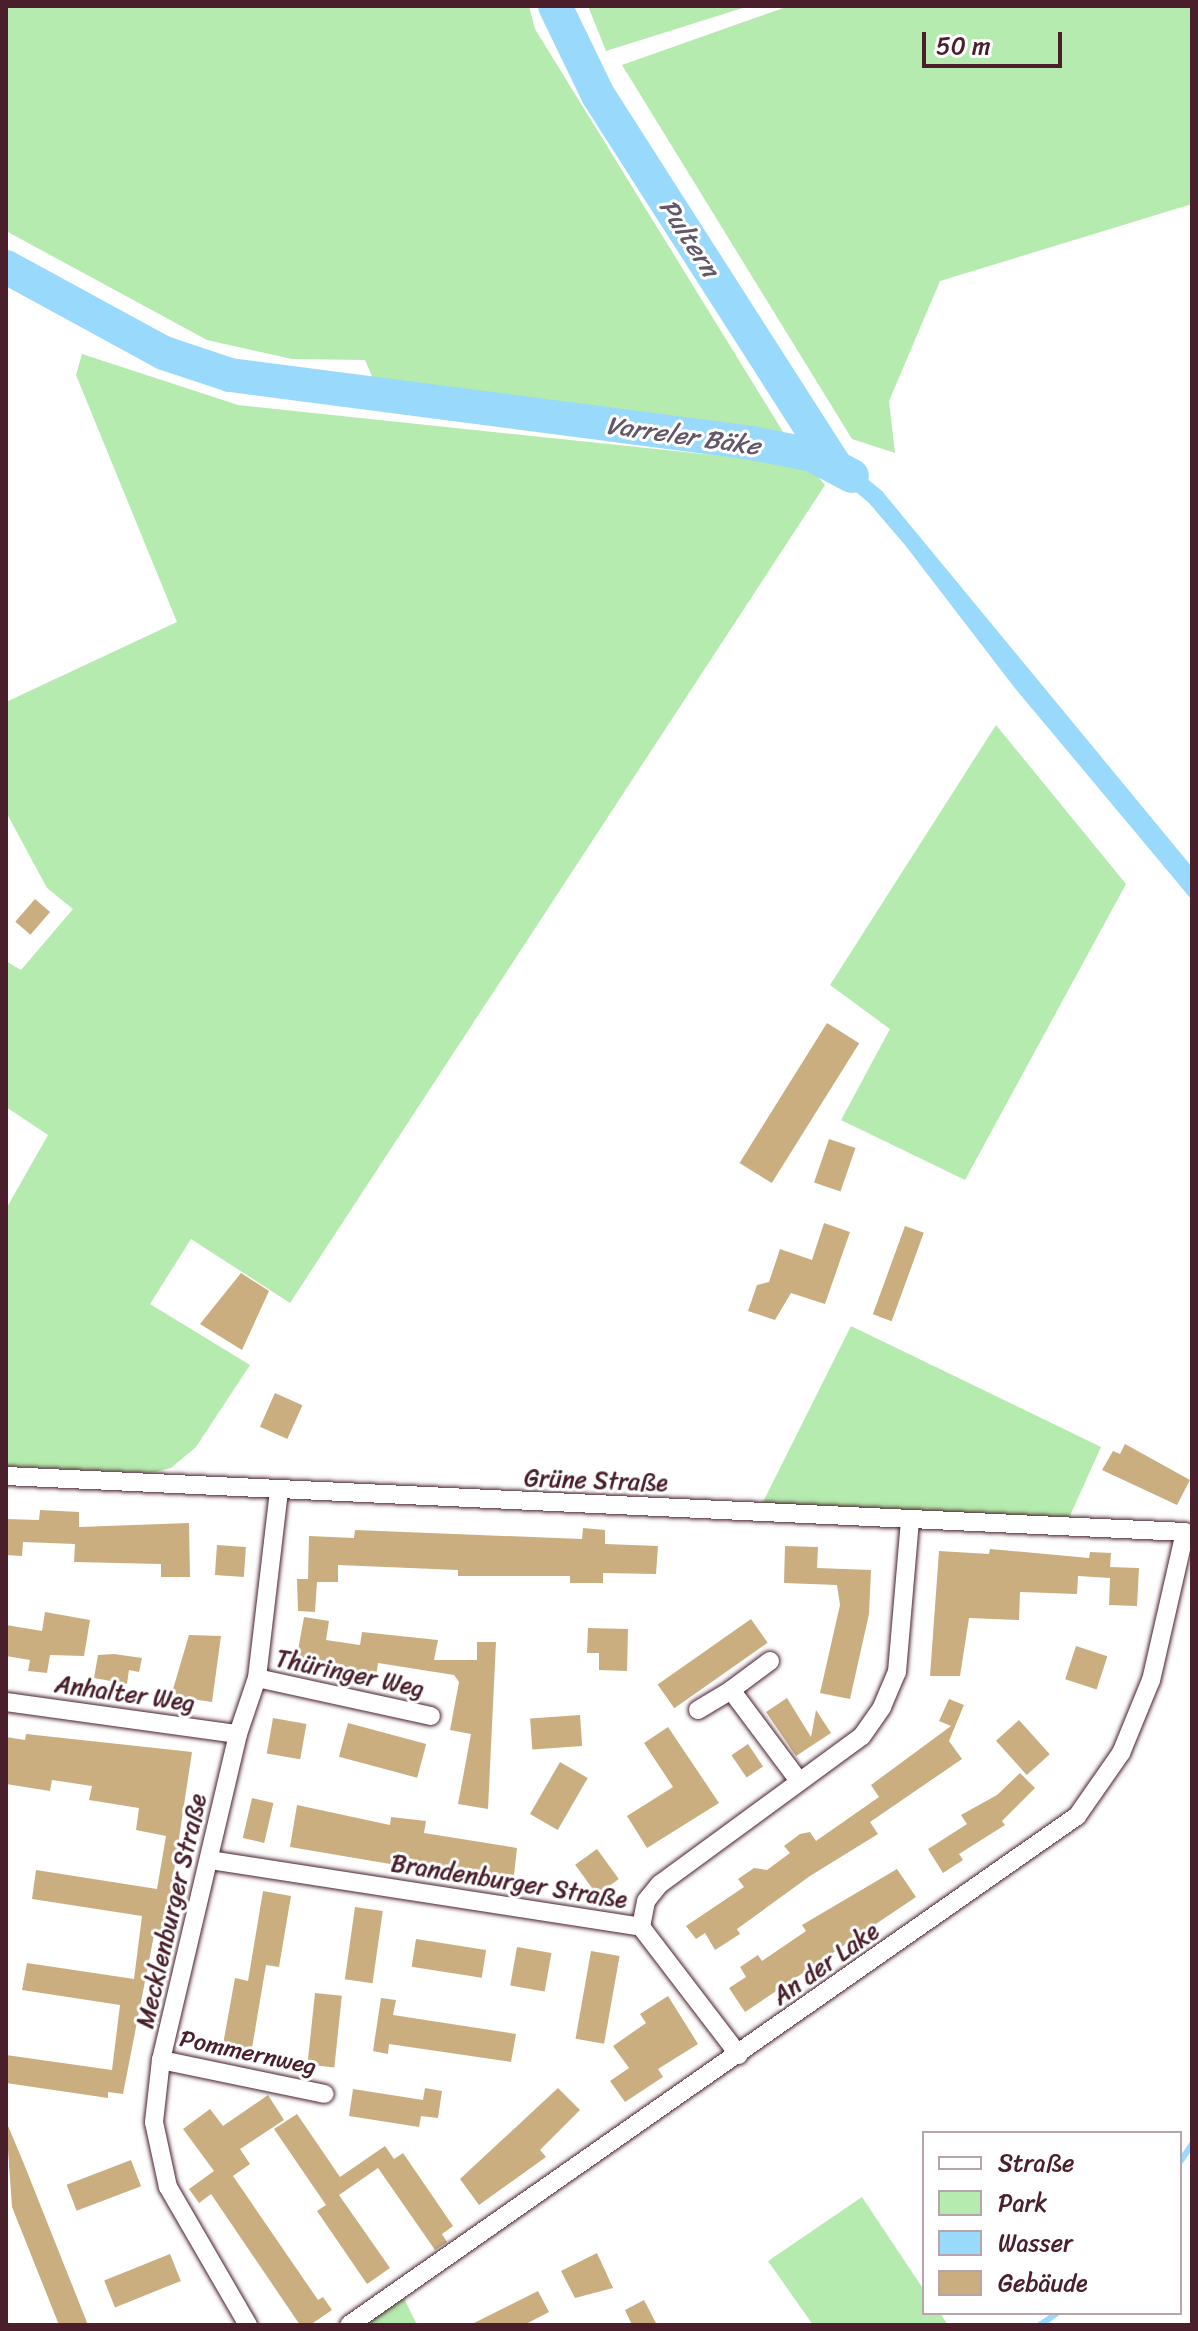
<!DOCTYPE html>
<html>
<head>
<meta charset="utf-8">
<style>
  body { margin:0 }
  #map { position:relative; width:1198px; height:2331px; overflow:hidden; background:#fff; font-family:Sriracha,sans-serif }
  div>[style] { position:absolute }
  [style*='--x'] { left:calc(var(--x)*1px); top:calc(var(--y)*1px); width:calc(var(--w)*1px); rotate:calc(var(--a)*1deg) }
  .green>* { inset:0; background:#b5ebae }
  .water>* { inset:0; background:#99d9fb }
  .stream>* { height:6px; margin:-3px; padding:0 3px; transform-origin:3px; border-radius:3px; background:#99d9fb }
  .river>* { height:34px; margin:-17px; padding:0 17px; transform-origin:17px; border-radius:17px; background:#99d9fb }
  .building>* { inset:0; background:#caae80; transform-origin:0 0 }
  .roads { filter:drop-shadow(0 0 2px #4a1f2b) drop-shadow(0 0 2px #4a1f2b) }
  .minor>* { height:18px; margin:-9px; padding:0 9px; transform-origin:9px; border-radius:9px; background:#fff }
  span { translate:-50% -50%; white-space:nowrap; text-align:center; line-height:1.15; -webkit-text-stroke:6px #fff; paint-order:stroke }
  .street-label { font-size:24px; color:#4a1f2b }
  .water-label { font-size:26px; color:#625769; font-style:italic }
  .frame { position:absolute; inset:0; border:8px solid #4a1f2b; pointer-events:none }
  .legend { position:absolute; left:922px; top:2131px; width:260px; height:184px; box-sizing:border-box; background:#fff; border:2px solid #b7a5aa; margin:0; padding:10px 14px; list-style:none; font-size:24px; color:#4a1f2b }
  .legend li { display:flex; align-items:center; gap:16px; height:40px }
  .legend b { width:40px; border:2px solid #b7a5aa }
  .scale { position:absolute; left:922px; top:32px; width:140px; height:36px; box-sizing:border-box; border:4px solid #4a1f2b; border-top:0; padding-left:10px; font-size:24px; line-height:28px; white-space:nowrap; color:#4a1f2b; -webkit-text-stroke:6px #fff; paint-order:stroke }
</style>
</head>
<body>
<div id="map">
  <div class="green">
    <div style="clip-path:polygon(6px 6px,529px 6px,535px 29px,788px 440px,377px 388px,365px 360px,292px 359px,207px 340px,6px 231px)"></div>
    <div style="clip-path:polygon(588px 6px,749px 6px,606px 51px)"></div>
    <div style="clip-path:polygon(789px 6px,1192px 6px,1192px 204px,940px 281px,889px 401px,895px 453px,852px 439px,622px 65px)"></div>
    <div style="clip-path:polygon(82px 354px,238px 405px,808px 465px,825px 485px,290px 1303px,191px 1239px,150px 1304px,250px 1365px,196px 1447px,171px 1468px,151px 1473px,6px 1466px,6px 1209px,48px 1135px,6px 1107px,6px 961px,21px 970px,73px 909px,47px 888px,6px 812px,6px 702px,177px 622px,76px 375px)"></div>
    <div style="clip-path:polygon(996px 725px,1126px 884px,965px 1180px,841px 1120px,890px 1029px,830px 985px)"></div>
    <div style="clip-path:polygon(851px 1326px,1101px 1447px,1069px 1518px,762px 1504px)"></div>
    <div style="clip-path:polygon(862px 2197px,924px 2290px,924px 2313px,940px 2313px,948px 2325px,813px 2325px,768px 2261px)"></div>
    <div style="clip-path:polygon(400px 2290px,417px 2325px,349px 2325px)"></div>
  </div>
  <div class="water">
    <div style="clip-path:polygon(812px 455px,838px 455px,882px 491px,1192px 867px,1192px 900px,1014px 687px,905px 545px,869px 503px)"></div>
  </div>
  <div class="stream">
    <div style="--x:1180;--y:2162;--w:22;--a:-56"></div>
    <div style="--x:1040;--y:2325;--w:21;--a:-35"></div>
  </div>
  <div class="river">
    <div style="--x:555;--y:6;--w:99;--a:64.2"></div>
    <div style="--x:598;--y:95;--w:438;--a:57.4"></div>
    <div style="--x:6;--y:267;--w:180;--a:28.6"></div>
    <div style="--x:164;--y:353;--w:70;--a:18.4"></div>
    <div style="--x:230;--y:375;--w:526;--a:7.42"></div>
    <div style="--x:752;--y:443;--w:61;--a:11.3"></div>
    <div style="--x:812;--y:455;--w:45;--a:27.7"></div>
  </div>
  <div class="building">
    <div style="left:35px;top:899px;width:20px;height:30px;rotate:41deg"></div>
    <div style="left:827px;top:1023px;width:38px;height:165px;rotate:32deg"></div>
    <div style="left:829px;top:1139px;width:28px;height:46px;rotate:19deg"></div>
    <div style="clip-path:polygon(824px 1223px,850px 1232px,825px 1304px,791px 1293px,775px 1320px,748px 1311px,757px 1285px,769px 1282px,780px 1249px,812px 1260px)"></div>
    <div style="left:905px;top:1226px;width:20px;height:94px;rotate:20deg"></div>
    <div style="clip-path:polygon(241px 1273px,269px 1291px,242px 1350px,200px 1324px)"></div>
    <div style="left:275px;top:1393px;width:30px;height:37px;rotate:24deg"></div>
    <div style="clip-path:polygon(1125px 1444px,1190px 1480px,1177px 1505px,1102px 1470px,1113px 1451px,1120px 1454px)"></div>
    <div style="clip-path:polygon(40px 1510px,79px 1512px,79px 1527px,189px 1523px,190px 1577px,161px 1577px,161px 1564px,74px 1562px,75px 1544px,23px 1542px,22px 1556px,6px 1555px,6px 1519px,39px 1520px)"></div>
    <div style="clip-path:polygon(583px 1528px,605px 1530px,605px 1544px,658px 1546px,656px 1574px,603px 1573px,603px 1583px,570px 1583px,570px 1576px,458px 1576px,458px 1570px,338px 1565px,338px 1582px,317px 1582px,315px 1612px,298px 1611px,297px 1579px,308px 1579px,309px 1536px,354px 1538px,355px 1530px,582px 1539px)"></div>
    <div style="left:217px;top:1545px;width:29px;height:30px;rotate:4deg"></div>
    <div style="clip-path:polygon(785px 1546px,818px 1547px,817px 1568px,871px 1570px,869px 1614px,850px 1699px,820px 1693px,840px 1605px,837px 1585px,784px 1583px)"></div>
    <div style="clip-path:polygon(990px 1549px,1089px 1558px,1090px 1552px,1111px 1553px,1110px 1567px,1139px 1568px,1137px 1606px,1109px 1605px,1110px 1578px,1078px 1576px,1077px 1594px,1020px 1592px,1019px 1620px,969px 1618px,960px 1676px,930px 1676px,939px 1551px,989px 1554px)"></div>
    <div style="clip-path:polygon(45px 1612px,90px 1620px,84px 1656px,50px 1655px,47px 1673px,28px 1671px,30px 1660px,6px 1656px,6px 1625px,42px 1631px)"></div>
    <div style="clip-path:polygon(304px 1617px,329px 1621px,326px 1640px,360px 1645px,362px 1632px,438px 1640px,434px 1660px,477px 1660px,477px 1642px,496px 1642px,488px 1809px,458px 1804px,471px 1734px,450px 1730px,459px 1682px,454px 1675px,378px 1663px,376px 1677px,296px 1661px)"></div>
    <div style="left:751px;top:1619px;width:29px;height:114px;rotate:55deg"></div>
    <div style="clip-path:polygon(588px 1628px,628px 1629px,627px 1671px,599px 1670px,599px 1653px,587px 1653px)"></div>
    <div style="clip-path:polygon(189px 1635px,221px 1636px,212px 1702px,171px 1696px)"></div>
    <div style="left:1076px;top:1646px;width:33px;height:35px;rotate:18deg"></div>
    <div style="clip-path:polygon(114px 1654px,142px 1658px,139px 1672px,129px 1670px,127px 1684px,94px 1678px,98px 1655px)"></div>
    <div style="clip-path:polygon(787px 1698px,811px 1737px,816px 1710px,831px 1733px,796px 1756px,766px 1712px)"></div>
    <div style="clip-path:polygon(949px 1699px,964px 1705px,949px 1741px,962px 1759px,870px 1822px,878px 1834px,810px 1876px,737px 1929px,740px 1934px,715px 1950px,705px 1933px,696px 1939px,686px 1926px,744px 1887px,738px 1879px,754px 1868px,767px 1870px,790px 1853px,784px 1846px,800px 1834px,810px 1832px,816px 1841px,879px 1797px,871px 1785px,951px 1726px,939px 1721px)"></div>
    <div style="left:580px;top:1715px;width:31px;height:50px;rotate:86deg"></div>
    <div style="left:273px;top:1718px;width:34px;height:36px;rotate:10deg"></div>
    <div style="left:1019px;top:1720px;width:46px;height:31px;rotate:48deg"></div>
    <div style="left:348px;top:1723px;width:81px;height:35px;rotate:15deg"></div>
    <div style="clip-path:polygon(668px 1727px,719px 1803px,647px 1848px,627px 1816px,673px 1787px,644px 1743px)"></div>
    <div style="clip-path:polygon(26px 1734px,192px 1752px,165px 1931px,155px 1930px,123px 2094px,108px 2092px,108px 2098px,6px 2083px,6px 2055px,112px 2070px,120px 2005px,22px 1990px,27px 1963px,134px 1979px,142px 1916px,32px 1899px,36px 1870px,157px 1889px,166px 1836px,136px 1830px,139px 1808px,89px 1800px,92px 1786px,52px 1780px,50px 1791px,6px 1784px,6px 1737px,25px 1740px)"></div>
    <div style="left:748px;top:1744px;width:27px;height:20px;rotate:56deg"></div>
    <div style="left:560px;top:1762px;width:32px;height:60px;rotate:30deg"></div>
    <div style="clip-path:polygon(1020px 1773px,1035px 1788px,1002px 1821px,1005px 1825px,959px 1854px,963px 1860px,943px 1873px,928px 1849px,967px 1824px,961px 1815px,997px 1795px)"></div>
    <div style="left:252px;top:1798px;width:22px;height:41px;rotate:13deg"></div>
    <div style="clip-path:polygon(297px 1805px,390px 1825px,391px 1817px,426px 1821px,424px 1833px,517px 1848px,513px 1884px,433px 1871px,434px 1864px,403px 1860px,402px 1866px,290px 1847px)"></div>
    <div style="left:597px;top:1849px;width:37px;height:27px;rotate:54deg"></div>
    <div style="clip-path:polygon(897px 1869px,916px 1897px,745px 2012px,729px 1988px,746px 1977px,740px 1967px,758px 1955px,762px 1961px,806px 1931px,802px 1925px)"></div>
    <div style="clip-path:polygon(263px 1891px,291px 1896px,279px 1967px,266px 1965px,251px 2054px,222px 2050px,235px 1978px,248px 1981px)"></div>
    <div style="left:355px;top:1907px;width:28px;height:73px;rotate:8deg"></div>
    <div style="left:416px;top:1939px;width:71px;height:28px;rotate:9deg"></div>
    <div style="left:517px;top:1947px;width:35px;height:39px;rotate:10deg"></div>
    <div style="left:591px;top:1951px;width:29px;height:89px;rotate:10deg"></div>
    <div style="left:315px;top:1993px;width:27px;height:72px;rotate:6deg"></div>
    <div style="clip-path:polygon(668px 1996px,698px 2044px,658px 2069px,663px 2077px,625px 2102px,610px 2081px,629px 2068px,613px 2046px,646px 2023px,640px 2014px)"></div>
    <div style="clip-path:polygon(381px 1998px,396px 2000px,393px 2015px,516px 2034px,511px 2062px,389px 2044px,388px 2054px,373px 2051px)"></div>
    <div style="clip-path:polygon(425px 2088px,442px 2091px,438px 2118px,421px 2116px,419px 2127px,349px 2116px,353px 2089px,423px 2100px)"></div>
    <div style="clip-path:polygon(558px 2088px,580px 2110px,540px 2150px,546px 2157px,479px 2205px,460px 2179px)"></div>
    <div style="clip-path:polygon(268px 2095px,284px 2120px,240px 2149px,250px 2164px,233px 2176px,318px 2300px,323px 2297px,332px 2310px,310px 2325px,300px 2325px,211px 2194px,199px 2203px,189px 2189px,214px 2171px,183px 2129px,210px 2109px,223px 2126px)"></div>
    <div style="clip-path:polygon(297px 2114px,340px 2177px,385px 2146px,394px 2159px,403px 2153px,453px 2226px,442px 2234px,447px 2242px,435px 2250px,378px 2168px,339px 2195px,390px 2268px,367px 2284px,317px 2211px,326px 2205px,274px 2129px)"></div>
    <div style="clip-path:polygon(6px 2121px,24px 2164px,88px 2325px,59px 2325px,12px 2207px)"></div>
    <div style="left:131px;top:2160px;width:28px;height:69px;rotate:69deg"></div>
    <div style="clip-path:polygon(597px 2253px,613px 2288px,575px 2298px,561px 2271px)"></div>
    <div style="left:170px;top:2254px;width:29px;height:71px;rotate:68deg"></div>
    <div style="clip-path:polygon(538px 2291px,549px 2312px,524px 2325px,470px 2325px)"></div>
    <div style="clip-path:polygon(644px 2300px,657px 2325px,632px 2325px,625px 2310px)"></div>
  </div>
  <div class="roads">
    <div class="minor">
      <div style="--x:6;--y:1476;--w:1180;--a:2.72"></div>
      <div style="--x:1185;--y:1532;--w:152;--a:102.9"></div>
      <div style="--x:1151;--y:1680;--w:79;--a:112.3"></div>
      <div style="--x:1121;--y:1753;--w:77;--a:124.9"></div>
      <div style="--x:1077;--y:1816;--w:888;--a:145.04"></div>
      <div style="--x:770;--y:1661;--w:49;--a:143.4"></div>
      <div style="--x:731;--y:1690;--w:114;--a:53.2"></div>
      <div style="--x:257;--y:1678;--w:178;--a:12.3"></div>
      <div style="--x:6;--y:1702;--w:234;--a:7.9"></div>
      <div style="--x:698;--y:1710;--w:39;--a:-31"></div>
      <div style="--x:210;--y:1860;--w:436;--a:8.8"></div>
      <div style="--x:641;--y:1927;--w:161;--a:52.6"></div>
      <div style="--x:641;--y:1927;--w:26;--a:-79"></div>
      <div style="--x:646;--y:1901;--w:22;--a:-51"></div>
      <div style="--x:660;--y:1884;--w:250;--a:-36.2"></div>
      <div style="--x:862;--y:1736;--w:35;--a:-55"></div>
      <div style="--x:882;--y:1707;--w:38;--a:-67"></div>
      <div style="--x:897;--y:1672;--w:152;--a:-85.1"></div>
      <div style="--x:161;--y:2060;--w:167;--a:11.7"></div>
      <div style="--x:248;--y:2325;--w:160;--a:-120.1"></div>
      <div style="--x:168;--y:2187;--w:66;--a:-102.2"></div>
      <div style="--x:154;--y:2122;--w:62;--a:-83.6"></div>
      <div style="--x:161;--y:2060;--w:335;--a:-76.7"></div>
      <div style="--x:238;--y:1734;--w:59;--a:-71.3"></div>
      <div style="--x:257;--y:1678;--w:188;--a:-83.3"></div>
    </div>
  </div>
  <div class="street-label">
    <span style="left:596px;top:1481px;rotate:2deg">Grüne Straße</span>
    <span style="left:350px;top:1674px;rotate:12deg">Thüringer Weg</span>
    <span style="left:125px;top:1694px;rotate:8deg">Anhalter Weg</span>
    <span style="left:509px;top:1882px;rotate:9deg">Brandenburger Straße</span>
    <span style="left:172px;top:1911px;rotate:-77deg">Mecklenburger Straße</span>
    <span style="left:826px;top:1964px;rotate:-35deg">An der Lake</span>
    <span style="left:248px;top:2053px;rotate:12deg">Pommernweg</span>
  </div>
  <div class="water-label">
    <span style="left:689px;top:238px;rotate:57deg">Pultern</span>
    <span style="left:683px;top:436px;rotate:8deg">Varreler Bäke</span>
  </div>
  <div class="frame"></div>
  <ul class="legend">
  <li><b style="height:10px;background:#fff"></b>Straße</li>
  <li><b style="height:22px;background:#b5ebae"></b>Park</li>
  <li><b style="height:22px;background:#99d9fb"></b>Wasser</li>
  <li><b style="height:22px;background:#caae80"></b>Gebäude</li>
  </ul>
  <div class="scale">50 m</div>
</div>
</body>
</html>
